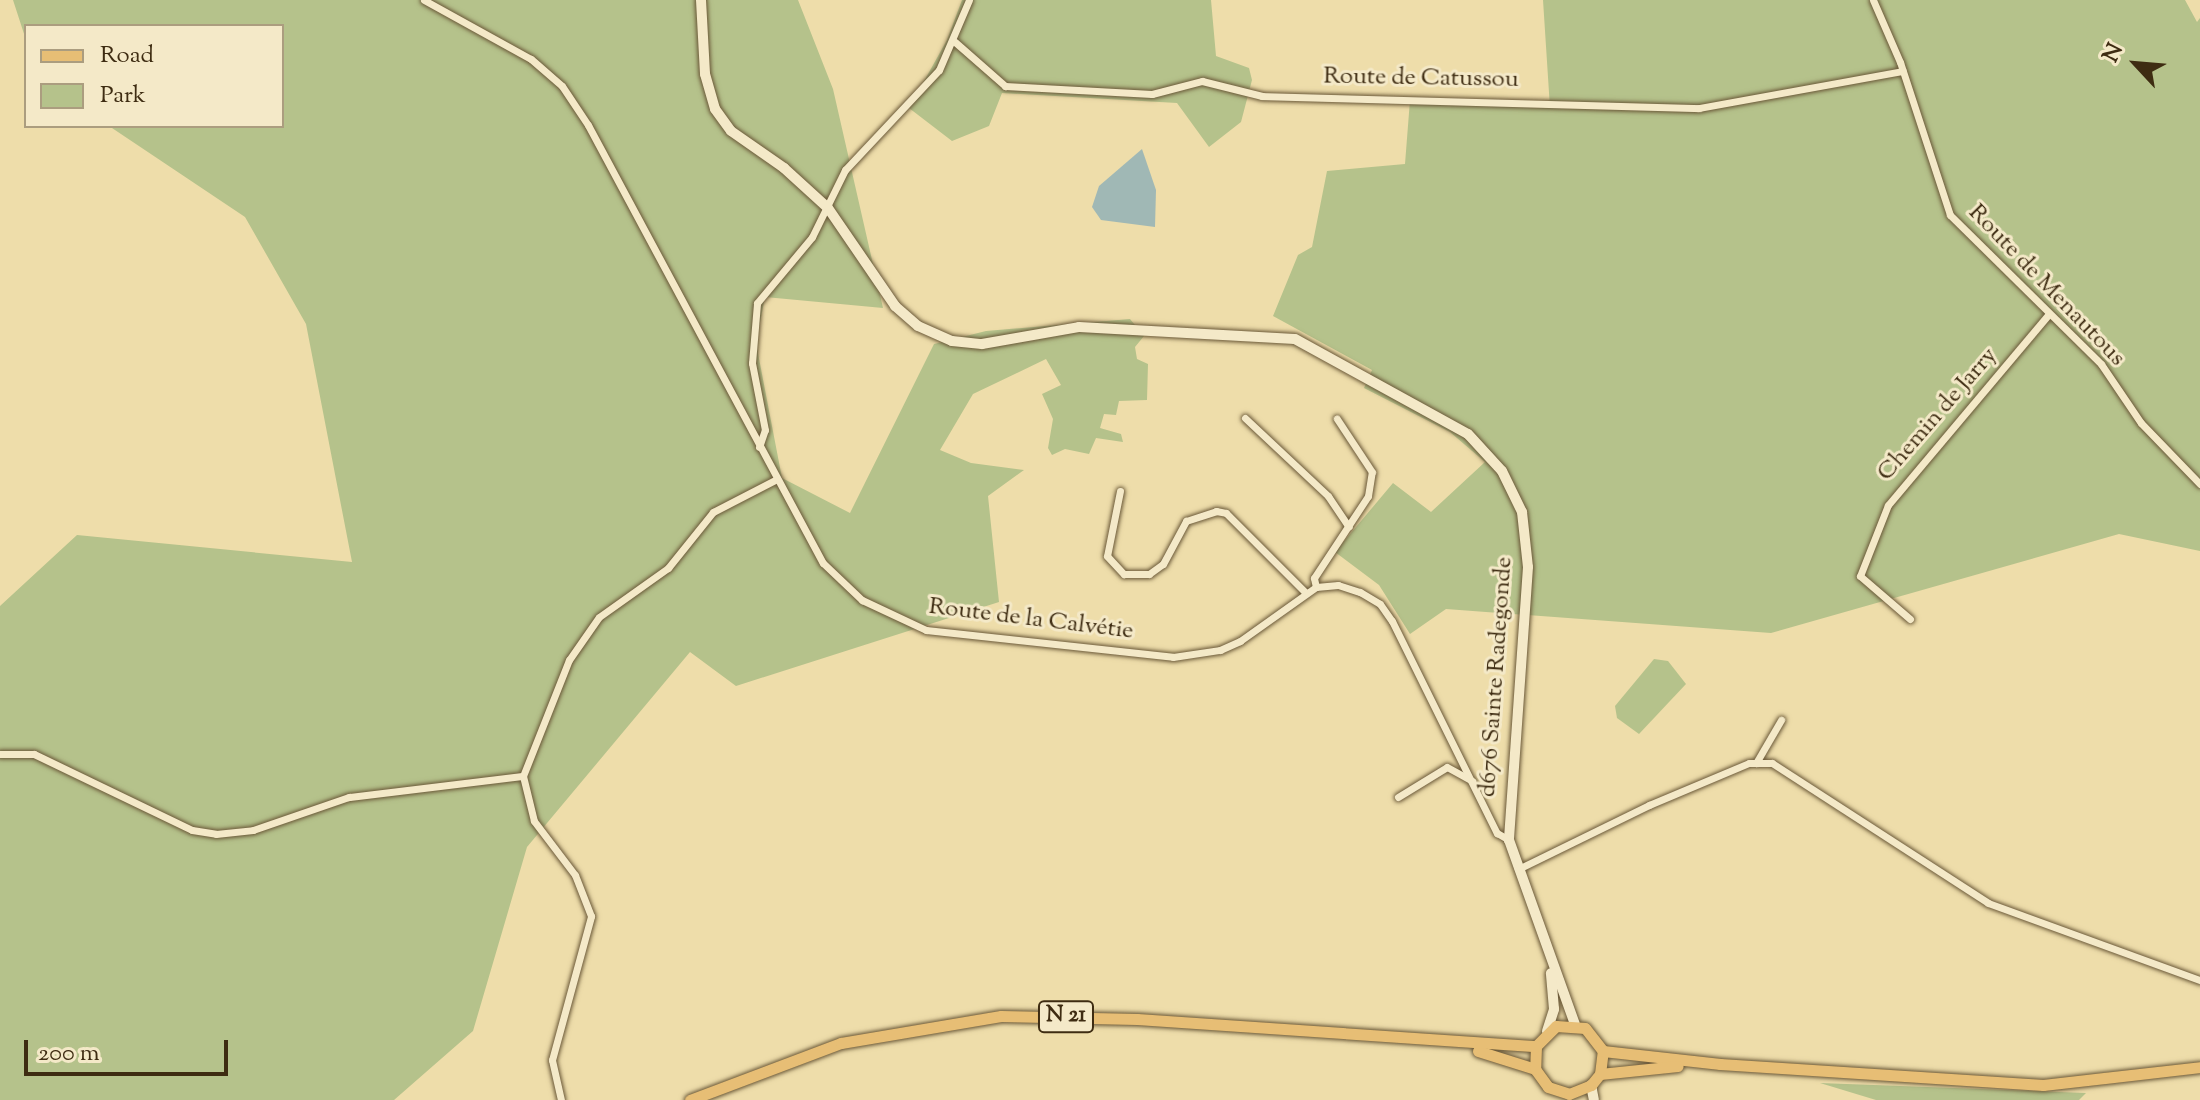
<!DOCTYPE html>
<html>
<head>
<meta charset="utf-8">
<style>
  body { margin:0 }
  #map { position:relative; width:2200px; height:1100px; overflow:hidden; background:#eda; font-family:"Sorts Mill Goudy",serif }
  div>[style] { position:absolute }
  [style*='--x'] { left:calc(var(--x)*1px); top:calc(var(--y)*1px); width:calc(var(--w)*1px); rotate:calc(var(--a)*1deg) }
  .green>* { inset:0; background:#b5c28b }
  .water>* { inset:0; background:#a0b8b5 }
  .roads { filter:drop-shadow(0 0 2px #6a5838) drop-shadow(0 0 2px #6a5838) }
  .street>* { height:7px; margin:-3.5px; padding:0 3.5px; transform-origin:3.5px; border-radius:3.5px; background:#f4e9c8 }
  .secondary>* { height:10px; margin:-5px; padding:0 5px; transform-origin:5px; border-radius:5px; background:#f4e9c8 }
  .primary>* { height:11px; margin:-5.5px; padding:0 5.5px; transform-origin:5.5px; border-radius:5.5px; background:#e7be75 }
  span { translate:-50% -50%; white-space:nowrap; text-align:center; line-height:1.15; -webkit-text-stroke:6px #f4e9c8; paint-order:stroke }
  .shield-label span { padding:2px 6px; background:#f4e9c8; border:2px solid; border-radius:6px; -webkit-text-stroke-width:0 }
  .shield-label { font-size:22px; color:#3e2c12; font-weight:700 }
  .street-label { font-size:24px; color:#3e2c12 }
  .legend { position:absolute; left:24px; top:24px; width:260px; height:104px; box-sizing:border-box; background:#f4e9c8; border:2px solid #ab9d7f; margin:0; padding:10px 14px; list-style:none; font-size:24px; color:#3e2c12 }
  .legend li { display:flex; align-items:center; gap:16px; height:40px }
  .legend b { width:40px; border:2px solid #ab9d7f }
  .north { position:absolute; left:2096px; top:24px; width:80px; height:80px; -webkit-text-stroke:6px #f4e9c8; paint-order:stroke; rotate:296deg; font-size:22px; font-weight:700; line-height:32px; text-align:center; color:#3e2c12 }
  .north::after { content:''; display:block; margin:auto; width:28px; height:36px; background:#3e2c12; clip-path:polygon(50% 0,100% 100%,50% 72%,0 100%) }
  .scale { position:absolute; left:24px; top:1040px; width:204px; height:36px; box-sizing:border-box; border:4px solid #3e2c12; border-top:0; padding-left:10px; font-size:24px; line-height:28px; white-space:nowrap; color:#3e2c12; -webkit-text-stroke:6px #f4e9c8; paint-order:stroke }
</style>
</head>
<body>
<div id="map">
  <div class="green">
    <div style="clip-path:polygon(13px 0,798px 0,833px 89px,883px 308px,765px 297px,756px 343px,782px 478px,850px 513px,934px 344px,986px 331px,1130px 319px,1144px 336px,1135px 347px,1137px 359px,1148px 364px,1147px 400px,1119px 401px,1116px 415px,1104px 414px,1100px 428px,1121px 434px,1123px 442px,1096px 438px,1089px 454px,1065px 449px,1052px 455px,1048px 448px,1053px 419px,1042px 394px,1061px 385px,1046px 359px,973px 394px,940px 450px,971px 463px,1024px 470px,988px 496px,999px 602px,736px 686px,690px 652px,527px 847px,473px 1031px,394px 1100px,0 1100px,0 606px,77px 535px,352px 562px,306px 324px,245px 217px,109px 126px,282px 126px,282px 26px,26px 26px,26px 40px)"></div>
    <div style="clip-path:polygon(962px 0,1211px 0,1216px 56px,1249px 68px,1252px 80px,1241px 122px,1209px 147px,1177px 103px,1002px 93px,989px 126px,952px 141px,909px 108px,947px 40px)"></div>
    <div style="clip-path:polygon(1543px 0,2185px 0,2197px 22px,2200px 18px,2200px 551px,2119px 534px,1771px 633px,1446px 609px,1410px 634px,1379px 585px,1335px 552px,1393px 483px,1431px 512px,1485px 462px,1450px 432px,1364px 388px,1372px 370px,1273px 316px,1298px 255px,1312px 247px,1327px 171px,1405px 164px,1410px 100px,1550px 108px)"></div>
    <div style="clip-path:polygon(1654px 659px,1668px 661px,1686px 684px,1639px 734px,1617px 718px,1615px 706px)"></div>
    <div style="clip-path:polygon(1820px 1083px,2086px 1093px,2079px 1100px,1876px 1100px)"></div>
  </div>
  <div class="water">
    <div style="clip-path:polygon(1142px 149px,1156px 190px,1155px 227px,1101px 220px,1092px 207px,1099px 186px)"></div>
  </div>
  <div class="roads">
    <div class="street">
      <div style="--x:424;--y:0;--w:122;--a:28.9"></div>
      <div style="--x:531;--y:59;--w:41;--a:41.1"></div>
      <div style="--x:562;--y:86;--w:47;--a:56.3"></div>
      <div style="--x:588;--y:125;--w:497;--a:61.8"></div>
      <div style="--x:823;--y:563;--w:54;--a:43.5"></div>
      <div style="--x:862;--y:600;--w:71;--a:25.1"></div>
      <div style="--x:926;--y:630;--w:248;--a:6.2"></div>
      <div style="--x:1173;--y:657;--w:48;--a:-8.5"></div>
      <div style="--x:1220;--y:650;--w:22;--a:-24"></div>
      <div style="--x:1240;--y:641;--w:93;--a:-35.4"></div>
      <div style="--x:1316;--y:587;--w:22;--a:-5"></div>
      <div style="--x:1338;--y:585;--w:23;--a:18"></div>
      <div style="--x:1360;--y:592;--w:23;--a:31"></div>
      <div style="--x:1380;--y:604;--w:21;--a:55"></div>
      <div style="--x:1392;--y:621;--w:237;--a:63.7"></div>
      <div style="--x:1497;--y:833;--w:14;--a:30"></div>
      <div style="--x:1873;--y:0;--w:68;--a:66.5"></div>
      <div style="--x:1900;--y:62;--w:161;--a:71.9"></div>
      <div style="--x:1950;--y:215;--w:212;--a:44.6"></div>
      <div style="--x:2101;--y:364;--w:71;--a:55.9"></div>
      <div style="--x:2141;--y:423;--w:85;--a:46"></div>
      <div style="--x:955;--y:42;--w:67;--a:41.3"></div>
      <div style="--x:1005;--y:86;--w:147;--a:3.1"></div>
      <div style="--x:1152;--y:94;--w:52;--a:-14.6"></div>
      <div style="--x:1202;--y:81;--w:62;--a:14"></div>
      <div style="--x:1262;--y:96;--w:437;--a:1.6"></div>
      <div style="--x:1699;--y:108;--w:207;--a:-10.3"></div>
      <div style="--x:1245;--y:418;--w:114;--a:43.2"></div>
      <div style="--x:1328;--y:496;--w:37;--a:56"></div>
      <div style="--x:759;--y:447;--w:18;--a:-71"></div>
      <div style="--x:765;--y:430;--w:68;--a:-101"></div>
      <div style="--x:752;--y:363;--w:60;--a:-85.2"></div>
      <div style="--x:757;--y:303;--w:86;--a:-50.2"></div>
      <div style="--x:812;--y:237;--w:75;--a:-63.8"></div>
      <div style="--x:845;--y:170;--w:137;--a:-46.8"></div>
      <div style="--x:939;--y:70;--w:76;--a:-66.8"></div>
      <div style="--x:1120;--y:491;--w:66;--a:101.3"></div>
      <div style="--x:1107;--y:556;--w:25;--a:47"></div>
      <div style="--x:1124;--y:574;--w:25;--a:0"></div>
      <div style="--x:1149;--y:574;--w:17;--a:-36"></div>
      <div style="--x:1163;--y:564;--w:49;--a:-61.9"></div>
      <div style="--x:1186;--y:521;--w:32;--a:-18"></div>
      <div style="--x:1216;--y:511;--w:10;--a:11"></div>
      <div style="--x:1226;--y:513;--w:112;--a:45"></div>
      <div style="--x:1316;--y:587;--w:9;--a:-103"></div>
      <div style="--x:1314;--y:578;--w:98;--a:-56.6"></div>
      <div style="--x:1368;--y:496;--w:24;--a:-81"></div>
      <div style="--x:1372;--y:472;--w:64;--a:-123.4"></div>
      <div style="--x:1910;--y:619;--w:66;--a:-139.3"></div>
      <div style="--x:1860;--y:576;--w:76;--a:-68.5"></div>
      <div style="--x:1888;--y:505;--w:248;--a:-49.9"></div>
      <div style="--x:0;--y:754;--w:34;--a:0"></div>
      <div style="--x:34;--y:754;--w:175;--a:25.7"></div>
      <div style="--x:192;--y:830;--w:24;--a:9"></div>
      <div style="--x:216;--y:834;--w:37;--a:-6"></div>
      <div style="--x:253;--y:830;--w:102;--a:-19"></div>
      <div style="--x:349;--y:797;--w:175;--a:-6.9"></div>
      <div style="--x:1756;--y:763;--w:50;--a:-59.8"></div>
      <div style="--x:1398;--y:797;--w:57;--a:-31.5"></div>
      <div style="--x:1447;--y:767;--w:29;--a:29"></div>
      <div style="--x:1518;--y:869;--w:146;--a:-26"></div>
      <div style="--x:1649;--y:805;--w:108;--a:-22.8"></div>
      <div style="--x:1749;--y:763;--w:23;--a:0"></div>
      <div style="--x:1772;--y:763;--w:257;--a:32.9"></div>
      <div style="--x:1988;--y:903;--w:226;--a:20"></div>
      <div style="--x:561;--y:1100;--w:41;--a:-102.7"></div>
      <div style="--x:552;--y:1060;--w:149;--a:-74.8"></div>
      <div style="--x:591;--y:916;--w:44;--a:-111.3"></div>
      <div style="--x:575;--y:875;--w:68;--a:-127.2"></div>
      <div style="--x:534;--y:821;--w:46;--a:-103.7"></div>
      <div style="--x:523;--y:776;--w:125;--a:-68.4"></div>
      <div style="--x:569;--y:660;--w:52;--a:-55.1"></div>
      <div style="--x:599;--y:617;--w:85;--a:-35.4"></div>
      <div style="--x:668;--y:568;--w:72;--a:-51.2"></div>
      <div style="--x:713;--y:512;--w:72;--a:-27.3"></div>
    </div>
    <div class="secondary">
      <div style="--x:701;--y:0;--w:74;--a:86.9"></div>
      <div style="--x:705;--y:74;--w:36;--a:74"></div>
      <div style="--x:715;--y:109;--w:27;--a:54"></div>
      <div style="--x:731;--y:131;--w:65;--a:34.9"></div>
      <div style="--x:784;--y:168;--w:59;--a:42.3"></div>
      <div style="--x:828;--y:208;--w:119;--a:55.6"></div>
      <div style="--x:895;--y:306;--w:30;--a:41"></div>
      <div style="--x:918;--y:326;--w:37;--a:24"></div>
      <div style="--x:952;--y:341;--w:30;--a:6"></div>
      <div style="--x:982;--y:344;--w:98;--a:-9.9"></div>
      <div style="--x:1079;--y:327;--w:216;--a:3.2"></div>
      <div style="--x:1295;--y:339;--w:197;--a:28.8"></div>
      <div style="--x:1468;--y:434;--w:50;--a:47.4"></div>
      <div style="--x:1502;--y:471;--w:46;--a:64"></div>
      <div style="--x:1522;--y:512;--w:55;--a:83.8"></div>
      <div style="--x:1528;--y:567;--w:274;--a:94"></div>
      <div style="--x:1509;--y:840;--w:195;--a:70.3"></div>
      <div style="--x:1547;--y:1031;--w:23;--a:-72"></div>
      <div style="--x:1554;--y:1009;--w:36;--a:-95"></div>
      <div style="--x:1591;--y:1085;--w:15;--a:79"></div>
    </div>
    <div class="primary">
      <div style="--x:1478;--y:1051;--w:60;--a:17.5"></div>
      <div style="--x:1535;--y:1069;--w:22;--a:54"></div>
      <div style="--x:1548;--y:1087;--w:22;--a:18"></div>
      <div style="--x:1569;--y:1094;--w:24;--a:-22"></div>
      <div style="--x:1591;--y:1085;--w:14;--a:-51"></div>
      <div style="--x:1600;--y:1074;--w:23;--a:-83"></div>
      <div style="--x:1603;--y:1051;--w:29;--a:-128"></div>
      <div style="--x:1585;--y:1028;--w:29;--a:-176"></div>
      <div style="--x:1556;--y:1026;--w:28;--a:135"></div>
      <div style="--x:1536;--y:1046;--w:23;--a:92"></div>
      <div style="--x:1603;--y:1051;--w:118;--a:6.3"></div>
      <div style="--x:1720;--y:1064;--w:324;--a:3.7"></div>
      <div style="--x:2043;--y:1085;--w:158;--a:-6.5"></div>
      <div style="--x:1600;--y:1074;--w:78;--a:-5.9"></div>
      <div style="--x:690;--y:1100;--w:161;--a:-20.7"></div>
      <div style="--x:841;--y:1043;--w:162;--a:-9.6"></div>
      <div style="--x:1001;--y:1016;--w:136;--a:1.3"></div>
      <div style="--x:1137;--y:1019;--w:400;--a:3.9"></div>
    </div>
  </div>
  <div class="shield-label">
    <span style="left:1066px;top:1017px">N 21</span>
  </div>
  <div class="street-label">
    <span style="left:1421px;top:79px;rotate:1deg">Route de Catussou</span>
    <span style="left:2046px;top:286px;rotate:46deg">Route de Menautous</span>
    <span style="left:1938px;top:415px;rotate:-49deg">Chemin de Jarry</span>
    <span style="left:1031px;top:620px;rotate:7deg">Route de la Calvétie</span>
    <span style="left:1497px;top:677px;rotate:-86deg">d676 Sainte Radegonde</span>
  </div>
  <ul class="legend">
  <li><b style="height:10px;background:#e7be75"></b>Road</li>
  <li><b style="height:22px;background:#b5c28b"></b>Park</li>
  </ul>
  <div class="north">N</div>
  <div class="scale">200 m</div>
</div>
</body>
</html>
